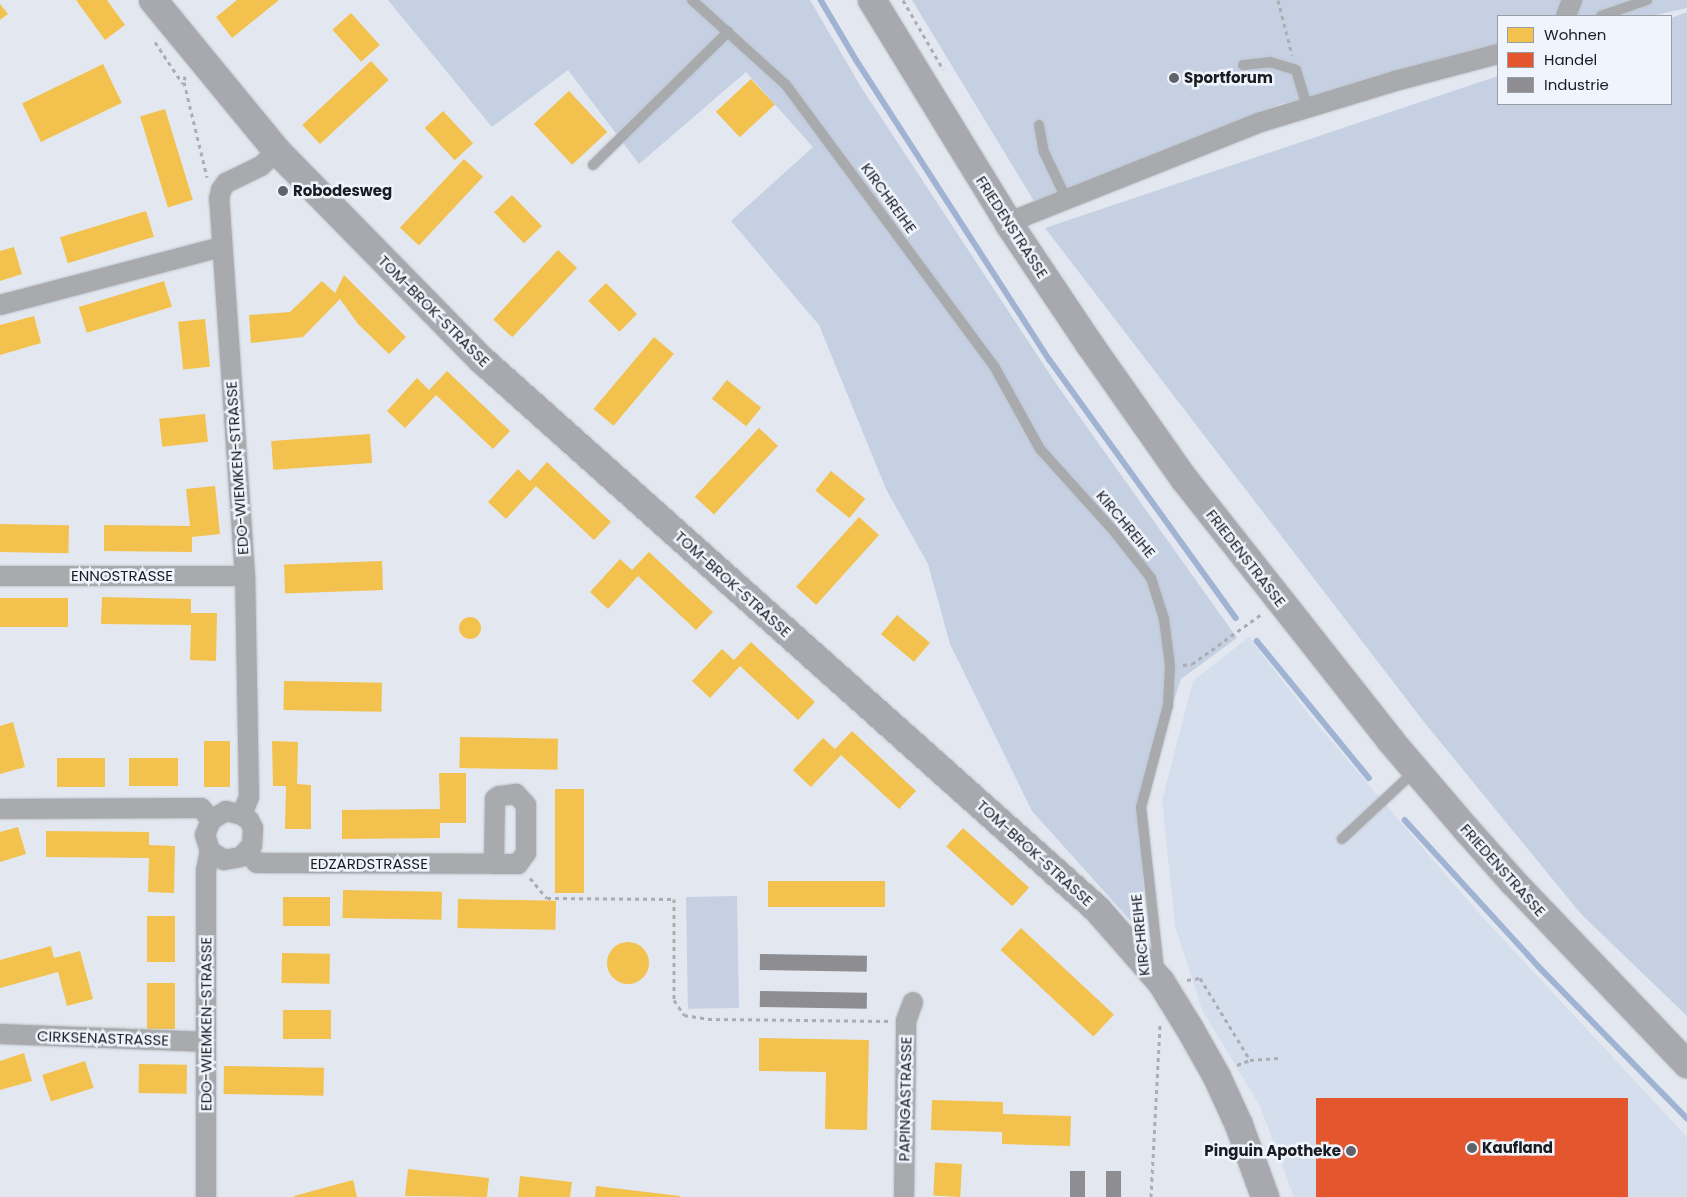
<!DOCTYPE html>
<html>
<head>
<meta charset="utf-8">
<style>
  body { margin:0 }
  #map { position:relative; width:1687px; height:1197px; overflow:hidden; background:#e3e8f0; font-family:Poppins,sans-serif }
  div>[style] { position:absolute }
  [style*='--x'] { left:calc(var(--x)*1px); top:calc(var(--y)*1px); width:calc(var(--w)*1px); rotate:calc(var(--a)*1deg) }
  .built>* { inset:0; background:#d5deed }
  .green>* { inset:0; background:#c5d0e3; transform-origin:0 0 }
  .homes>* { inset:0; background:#f2c14e; transform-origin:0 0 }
  .round { border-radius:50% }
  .shops>* { inset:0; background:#e4572e; transform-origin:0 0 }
  .industry>* { inset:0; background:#8d8d92; transform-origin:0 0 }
  .stream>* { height:5.5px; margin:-2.75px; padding:0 2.75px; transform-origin:2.75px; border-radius:2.75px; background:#a0b3d3 }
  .path>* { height:3px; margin-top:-1.5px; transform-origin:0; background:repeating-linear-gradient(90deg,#abadb1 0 4px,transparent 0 8px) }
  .roads { filter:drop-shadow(0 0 1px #bfc4ca) drop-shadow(0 0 1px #bfc4ca) }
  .lane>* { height:10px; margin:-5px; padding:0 5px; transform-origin:5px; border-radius:5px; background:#a8aaae }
  .street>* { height:20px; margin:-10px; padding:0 10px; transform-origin:10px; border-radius:10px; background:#a8aaae }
  .secondary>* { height:28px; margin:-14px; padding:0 14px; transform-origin:14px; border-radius:14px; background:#a7a9ae }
  .dots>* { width:14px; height:14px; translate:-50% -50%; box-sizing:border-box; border:2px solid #eff4fd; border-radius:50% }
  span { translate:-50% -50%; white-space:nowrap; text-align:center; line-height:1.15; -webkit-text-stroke:5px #eff4fd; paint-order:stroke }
  .poi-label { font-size:15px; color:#191c21; font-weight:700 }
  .left { translate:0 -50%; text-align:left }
  .right { translate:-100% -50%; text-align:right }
  .street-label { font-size:15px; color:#191c21 }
  .legend { position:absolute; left:1497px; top:15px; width:175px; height:90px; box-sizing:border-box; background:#eff4fd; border:1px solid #999ea5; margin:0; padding:6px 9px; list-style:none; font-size:15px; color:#191c21 }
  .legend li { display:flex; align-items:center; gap:10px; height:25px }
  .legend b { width:25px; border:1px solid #999ea5 }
</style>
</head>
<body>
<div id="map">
  <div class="built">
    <div style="clip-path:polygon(1249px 637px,1309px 715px,1476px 910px,1687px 1137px,1687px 1197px,1294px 1197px,1260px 1106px,1202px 1010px,1175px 926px,1162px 800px,1193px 681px)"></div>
  </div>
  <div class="green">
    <div style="clip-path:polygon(388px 0,810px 0,861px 87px,1057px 385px,1237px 638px,1181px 679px,1138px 808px,1147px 939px,1032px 811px,950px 644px,928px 564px,886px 489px,819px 325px,731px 221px,813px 147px,746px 72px,639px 164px,568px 70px,492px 127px)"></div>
    <div style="clip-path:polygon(912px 0,1687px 0,1687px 8px,1652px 16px,1498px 16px,1498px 53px,1280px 104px,1034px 201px)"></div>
    <div style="clip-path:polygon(1687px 12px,1687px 1016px,1581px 914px,1424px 722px,1045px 228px,1498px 76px,1498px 104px,1671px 104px,1671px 18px)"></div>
    <div style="left:737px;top:896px;width:112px;height:51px;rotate:89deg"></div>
  </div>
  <div class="homes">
    <div style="clip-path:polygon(76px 0,107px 0,125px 25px,105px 40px)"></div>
    <div style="clip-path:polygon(237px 0,279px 0,232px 38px,216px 17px)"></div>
    <div style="clip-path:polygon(0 4px,8px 14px,0 20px)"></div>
    <div style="left:351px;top:13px;width:43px;height:25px;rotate:48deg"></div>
    <div style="left:371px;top:61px;width:26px;height:94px;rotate:47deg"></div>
    <div style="left:103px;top:64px;width:43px;height:90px;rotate:64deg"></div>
    <div style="left:751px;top:79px;width:35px;height:48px;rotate:47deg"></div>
    <div style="left:569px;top:91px;width:56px;height:48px;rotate:47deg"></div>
    <div style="left:165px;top:109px;width:95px;height:26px;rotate:73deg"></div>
    <div style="left:443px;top:111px;width:44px;height:25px;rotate:47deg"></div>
    <div style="left:464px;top:159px;width:26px;height:94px;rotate:43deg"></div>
    <div style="left:512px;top:195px;width:43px;height:25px;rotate:46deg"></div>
    <div style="left:146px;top:211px;width:27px;height:90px;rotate:73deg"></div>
    <div style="clip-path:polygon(14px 247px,22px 274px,0 281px,0 251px)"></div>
    <div style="left:558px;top:250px;width:26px;height:95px;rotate:43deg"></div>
    <div style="clip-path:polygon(344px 275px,406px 337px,389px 354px,358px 324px,340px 299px,303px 337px,251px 343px,249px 315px,290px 312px,322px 281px,335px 293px)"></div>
    <div style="left:164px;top:281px;width:27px;height:89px;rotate:73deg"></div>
    <div style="left:606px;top:283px;width:44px;height:25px;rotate:45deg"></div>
    <div style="clip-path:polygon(34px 316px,41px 343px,0 355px,0 325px)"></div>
    <div style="left:205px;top:319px;width:48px;height:27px;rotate:84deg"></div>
    <div style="left:654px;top:337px;width:26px;height:94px;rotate:40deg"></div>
    <div style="clip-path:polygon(447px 371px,510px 431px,493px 449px,436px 395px,405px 428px,387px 411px,417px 378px,429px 390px)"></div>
    <div style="left:727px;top:380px;width:44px;height:24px;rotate:39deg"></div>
    <div style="left:205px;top:414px;width:28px;height:46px;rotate:84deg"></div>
    <div style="left:759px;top:428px;width:26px;height:94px;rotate:43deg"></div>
    <div style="left:370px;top:434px;width:29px;height:99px;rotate:86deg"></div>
    <div style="clip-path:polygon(547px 462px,611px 522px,594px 540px,536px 486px,506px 519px,488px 502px,518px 469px,530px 481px)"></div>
    <div style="left:831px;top:471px;width:44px;height:25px;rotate:39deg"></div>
    <div style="clip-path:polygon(215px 486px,220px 534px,192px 537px,192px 552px,104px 551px,104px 525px,190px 526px,186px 489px)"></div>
    <div style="left:859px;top:517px;width:27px;height:94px;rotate:42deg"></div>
    <div style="left:0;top:524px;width:69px;height:28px;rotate:1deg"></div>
    <div style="clip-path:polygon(649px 552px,713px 612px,696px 630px,638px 576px,608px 609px,590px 592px,620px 559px,632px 570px)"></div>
    <div style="left:382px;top:561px;width:29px;height:98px;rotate:88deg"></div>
    <div style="clip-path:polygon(102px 597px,191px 599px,191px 613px,217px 613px,216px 661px,190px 660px,191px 625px,101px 624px)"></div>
    <div style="left:0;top:598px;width:68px;height:29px"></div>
    <div style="left:897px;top:615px;width:43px;height:25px;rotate:40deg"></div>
    <div class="round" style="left:459px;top:617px;width:22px;height:22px"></div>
    <div style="clip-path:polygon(751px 642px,815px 702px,798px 720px,740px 666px,710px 698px,692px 681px,722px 649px,734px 660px)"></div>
    <div style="left:284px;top:681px;width:98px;height:29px;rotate:1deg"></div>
    <div style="clip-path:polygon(13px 722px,25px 767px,0 774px,0 726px)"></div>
    <div style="clip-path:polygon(852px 731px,916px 791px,899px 809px,841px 755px,811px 787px,793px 770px,823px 738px,835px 749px)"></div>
    <div style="left:460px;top:737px;width:98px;height:31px;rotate:1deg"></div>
    <div style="left:204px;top:741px;width:26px;height:46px"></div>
    <div style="clip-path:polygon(272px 741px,298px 742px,297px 784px,311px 785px,311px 829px,285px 829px,286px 786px,273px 786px)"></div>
    <div style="left:57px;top:758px;width:48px;height:29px"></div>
    <div style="left:178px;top:758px;width:28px;height:49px;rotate:90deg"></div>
    <div style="clip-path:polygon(439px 773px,466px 773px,466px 823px,440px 823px,440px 838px,342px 839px,342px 810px,440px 809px)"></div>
    <div style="left:555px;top:789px;width:29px;height:104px"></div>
    <div style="clip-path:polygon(18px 827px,26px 854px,0 862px,0 832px)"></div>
    <div style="left:963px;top:828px;width:89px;height:25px;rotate:42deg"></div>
    <div style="clip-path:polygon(46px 831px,149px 832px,149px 845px,175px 846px,174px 893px,148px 892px,149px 858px,46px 857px)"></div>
    <div style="left:768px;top:881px;width:117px;height:26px"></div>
    <div style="left:343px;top:890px;width:99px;height:28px;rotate:1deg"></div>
    <div style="left:283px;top:897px;width:47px;height:29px"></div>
    <div style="left:458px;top:899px;width:98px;height:29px;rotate:1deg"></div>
    <div style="left:147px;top:916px;width:28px;height:46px"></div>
    <div style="left:1021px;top:928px;width:127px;height:30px;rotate:43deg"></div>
    <div class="round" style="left:607px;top:942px;width:42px;height:42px"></div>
    <div style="clip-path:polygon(51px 946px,54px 958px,80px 951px,93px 999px,67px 1006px,58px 972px,0 988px,0 960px)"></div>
    <div style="left:282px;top:953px;width:48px;height:30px;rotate:1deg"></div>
    <div style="left:147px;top:983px;width:28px;height:46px"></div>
    <div style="left:283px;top:1010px;width:48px;height:29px"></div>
    <div style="clip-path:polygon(759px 1038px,869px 1040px,867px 1130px,825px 1129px,826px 1072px,759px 1071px)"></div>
    <div style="clip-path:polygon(24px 1053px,32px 1081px,0 1090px,0 1061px)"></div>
    <div style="left:85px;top:1061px;width:28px;height:45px;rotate:72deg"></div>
    <div style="left:139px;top:1064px;width:48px;height:29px;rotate:1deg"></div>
    <div style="left:224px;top:1066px;width:100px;height:28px;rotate:1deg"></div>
    <div style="clip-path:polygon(932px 1100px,1003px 1102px,1003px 1114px,1071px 1116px,1070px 1146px,1002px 1144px,1002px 1132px,931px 1130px)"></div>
    <div style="left:962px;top:1164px;width:33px;height:27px;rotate:93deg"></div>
    <div style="clip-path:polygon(408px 1169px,489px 1178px,487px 1197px,405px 1196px)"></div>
    <div style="clip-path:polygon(520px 1176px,572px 1182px,570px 1197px,518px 1197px)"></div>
    <div style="clip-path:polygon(353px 1180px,357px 1197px,294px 1197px,294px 1196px)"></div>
    <div style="clip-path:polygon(596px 1186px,680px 1196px,680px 1197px,595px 1197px)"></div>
  </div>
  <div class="shops">
    <div style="left:1316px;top:1098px;width:312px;height:99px"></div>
  </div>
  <div class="industry">
    <div style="left:760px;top:954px;width:107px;height:16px;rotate:1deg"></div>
    <div style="left:760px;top:991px;width:107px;height:16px;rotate:1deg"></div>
    <div style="left:1070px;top:1171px;width:15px;height:26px"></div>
    <div style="left:1106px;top:1171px;width:15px;height:26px"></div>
  </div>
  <div class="stream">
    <div style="--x:821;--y:0;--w:71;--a:59.5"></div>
    <div style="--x:857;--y:61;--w:356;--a:57.2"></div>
    <div style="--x:1050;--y:360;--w:318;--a:54.2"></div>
    <div style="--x:1257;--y:641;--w:177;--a:50.7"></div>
    <div style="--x:1405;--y:820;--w:202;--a:47.6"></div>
    <div style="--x:1541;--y:969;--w:209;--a:45.6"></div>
  </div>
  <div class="path">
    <div style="--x:903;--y:0;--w:80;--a:59.9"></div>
    <div style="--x:1278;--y:0;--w:57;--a:75.7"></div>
    <div style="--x:155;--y:42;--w:50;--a:56.3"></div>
    <div style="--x:185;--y:76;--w:6;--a:99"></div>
    <div style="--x:184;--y:82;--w:98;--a:76.4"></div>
    <div style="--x:1183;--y:665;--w:9;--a:-6"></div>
    <div style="--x:1192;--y:664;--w:87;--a:-35.7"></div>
    <div style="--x:530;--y:878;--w:26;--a:50"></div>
    <div style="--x:547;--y:898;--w:127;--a:0.5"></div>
    <div style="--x:674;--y:899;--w:101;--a:90"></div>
    <div style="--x:674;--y:1000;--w:18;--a:56"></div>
    <div style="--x:684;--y:1015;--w:24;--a:9"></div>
    <div style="--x:708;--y:1019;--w:181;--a:0.6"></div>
    <div style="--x:1187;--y:980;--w:13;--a:-9"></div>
    <div style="--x:1200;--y:978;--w:96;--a:58.6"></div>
    <div style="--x:1237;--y:1065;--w:14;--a:-21"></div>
    <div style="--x:1250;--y:1060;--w:28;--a:-4"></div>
    <div style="--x:1151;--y:1197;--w:172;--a:-87"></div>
  </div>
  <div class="roads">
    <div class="lane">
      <div style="--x:692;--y:0;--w:127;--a:42.1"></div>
      <div style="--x:786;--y:85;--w:350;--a:53.5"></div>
      <div style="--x:994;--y:366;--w:95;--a:61"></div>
      <div style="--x:1040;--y:449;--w:109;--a:48"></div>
      <div style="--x:1113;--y:530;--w:61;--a:51.6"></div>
      <div style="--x:1151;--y:578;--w:43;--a:72.4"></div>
      <div style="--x:1164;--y:619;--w:47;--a:82.7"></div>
      <div style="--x:1170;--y:666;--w:39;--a:93"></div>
      <div style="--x:1168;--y:705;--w:106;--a:104.8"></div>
      <div style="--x:1141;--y:807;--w:165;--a:83.7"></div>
      <div style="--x:1601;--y:16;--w:49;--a:-19.2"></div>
      <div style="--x:1243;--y:65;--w:27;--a:-6"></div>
      <div style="--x:1270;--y:62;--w:27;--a:17"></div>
      <div style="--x:1296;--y:70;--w:39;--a:73"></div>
      <div style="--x:1039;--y:125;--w:27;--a:80"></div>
      <div style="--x:1044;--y:152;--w:53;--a:64.4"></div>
      <div style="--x:593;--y:165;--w:190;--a:-44.6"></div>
      <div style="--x:1342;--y:839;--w:100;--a:-43"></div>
    </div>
    <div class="street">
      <div style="--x:1566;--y:16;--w:17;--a:-69"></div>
      <div style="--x:1009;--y:224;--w:15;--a:-28"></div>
      <div style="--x:1022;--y:217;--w:257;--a:-21.7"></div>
      <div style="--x:1261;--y:122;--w:140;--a:-17"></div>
      <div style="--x:1395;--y:81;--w:106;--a:-14.7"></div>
      <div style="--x:0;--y:305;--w:228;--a:-14.7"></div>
      <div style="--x:0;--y:576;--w:245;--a:0"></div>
      <div style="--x:0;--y:809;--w:201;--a:-0.3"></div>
      <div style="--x:201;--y:808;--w:16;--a:50"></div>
      <div style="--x:242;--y:815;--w:19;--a:-69"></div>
      <div style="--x:249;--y:797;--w:221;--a:-91"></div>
      <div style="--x:245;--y:576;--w:378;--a:-93.9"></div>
      <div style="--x:219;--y:199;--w:9;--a:-77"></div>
      <div style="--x:221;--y:190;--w:9;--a:-54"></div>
      <div style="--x:226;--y:183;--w:39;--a:-26"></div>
      <div style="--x:261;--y:166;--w:22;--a:-43"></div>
      <div style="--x:248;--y:852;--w:14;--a:51"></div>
      <div style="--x:257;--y:863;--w:237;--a:0.2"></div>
      <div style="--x:494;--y:864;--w:24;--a:0"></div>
      <div style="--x:518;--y:864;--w:14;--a:-54"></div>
      <div style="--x:526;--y:853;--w:48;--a:-90"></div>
      <div style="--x:526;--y:805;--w:15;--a:-132"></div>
      <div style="--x:516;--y:794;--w:17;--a:173"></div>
      <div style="--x:499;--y:796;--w:5;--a:143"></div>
      <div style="--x:495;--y:799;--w:65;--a:90.9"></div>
      <div style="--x:0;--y:1034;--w:206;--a:2.2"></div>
      <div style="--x:206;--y:1197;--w:326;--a:-90"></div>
      <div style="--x:206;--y:871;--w:20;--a:-79"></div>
      <div style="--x:210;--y:851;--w:17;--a:-107"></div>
      <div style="--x:205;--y:835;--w:16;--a:-68"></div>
      <div style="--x:211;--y:820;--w:17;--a:-31"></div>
      <div style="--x:226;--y:811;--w:16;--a:14"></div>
      <div style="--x:242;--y:815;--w:9;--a:36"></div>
      <div style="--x:249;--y:820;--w:9;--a:63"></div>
      <div style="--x:253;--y:828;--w:17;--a:93"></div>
      <div style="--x:252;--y:845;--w:16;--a:133"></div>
      <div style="--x:241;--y:857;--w:17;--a:170"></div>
      <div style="--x:224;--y:860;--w:17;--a:-147"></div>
      <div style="--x:904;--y:1197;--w:176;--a:-89.3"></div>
      <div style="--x:906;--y:1021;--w:20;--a:-70"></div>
    </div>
    <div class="secondary">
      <div style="--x:153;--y:0;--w:195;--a:50.6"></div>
      <div style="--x:277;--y:151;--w:294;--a:45.6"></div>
      <div style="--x:483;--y:361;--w:823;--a:41.75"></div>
      <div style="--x:1097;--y:909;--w:97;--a:48.8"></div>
      <div style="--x:1161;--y:982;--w:55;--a:58.3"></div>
      <div style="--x:1190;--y:1029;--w:55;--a:60.6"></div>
      <div style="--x:1217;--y:1077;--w:53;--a:65.4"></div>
      <div style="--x:1239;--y:1125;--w:77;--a:70.1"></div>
      <div style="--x:872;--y:0;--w:263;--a:58.5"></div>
      <div style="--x:1009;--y:224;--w:146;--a:56.2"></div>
      <div style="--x:1090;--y:345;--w:165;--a:54.9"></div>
      <div style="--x:1185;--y:480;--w:331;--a:51.7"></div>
      <div style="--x:1390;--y:740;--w:117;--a:49.5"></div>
      <div style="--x:1466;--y:829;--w:71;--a:48.4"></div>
      <div style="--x:1513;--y:882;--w:252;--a:46.3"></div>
    </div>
  </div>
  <div class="dots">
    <div style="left:1174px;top:78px;background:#606369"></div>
    <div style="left:283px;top:191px;background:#606369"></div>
    <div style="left:1472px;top:1148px;background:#606369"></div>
    <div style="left:1351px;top:1151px;background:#606369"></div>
  </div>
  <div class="poi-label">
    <span class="left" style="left:1184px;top:78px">Sportforum</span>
    <span class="left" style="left:293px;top:191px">Robodesweg</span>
    <span class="left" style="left:1482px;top:1148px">Kaufland</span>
    <span class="right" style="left:1341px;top:1151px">Pinguin Apotheke</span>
  </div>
  <div class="street-label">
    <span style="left:889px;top:198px;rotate:54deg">KIRCHREIHE</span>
    <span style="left:1012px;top:227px;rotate:57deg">FRIEDENSTRASSE</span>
    <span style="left:434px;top:311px;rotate:45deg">TOM-BROK-STRASSE</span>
    <span style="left:237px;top:468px;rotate:-94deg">EDO-WIEMKEN-STRASSE</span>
    <span style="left:1126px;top:524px;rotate:50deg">KIRCHREIHE</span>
    <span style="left:1246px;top:558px;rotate:52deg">FRIEDENSTRASSE</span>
    <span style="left:122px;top:576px">ENNOSTRASSE</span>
    <span style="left:733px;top:584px;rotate:42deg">TOM-BROK-STRASSE</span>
    <span style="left:1035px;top:853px;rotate:42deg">TOM-BROK-STRASSE</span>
    <span style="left:369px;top:864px">EDZARDSTRASSE</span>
    <span style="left:1503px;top:870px;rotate:48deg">FRIEDENSTRASSE</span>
    <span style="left:1140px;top:935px;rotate:-96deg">KIRCHREIHE</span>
    <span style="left:206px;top:1024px;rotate:-90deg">EDO-WIEMKEN-STRASSE</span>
    <span style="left:103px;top:1038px;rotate:2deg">CIRKSENASTRASSE</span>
    <span style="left:905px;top:1099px;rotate:-89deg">PAPINGASTRASSE</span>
  </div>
  <ul class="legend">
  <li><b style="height:14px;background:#f2c14e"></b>Wohnen</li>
  <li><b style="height:14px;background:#e4572e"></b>Handel</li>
  <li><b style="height:14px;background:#8d8d92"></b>Industrie</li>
  </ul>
</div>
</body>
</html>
